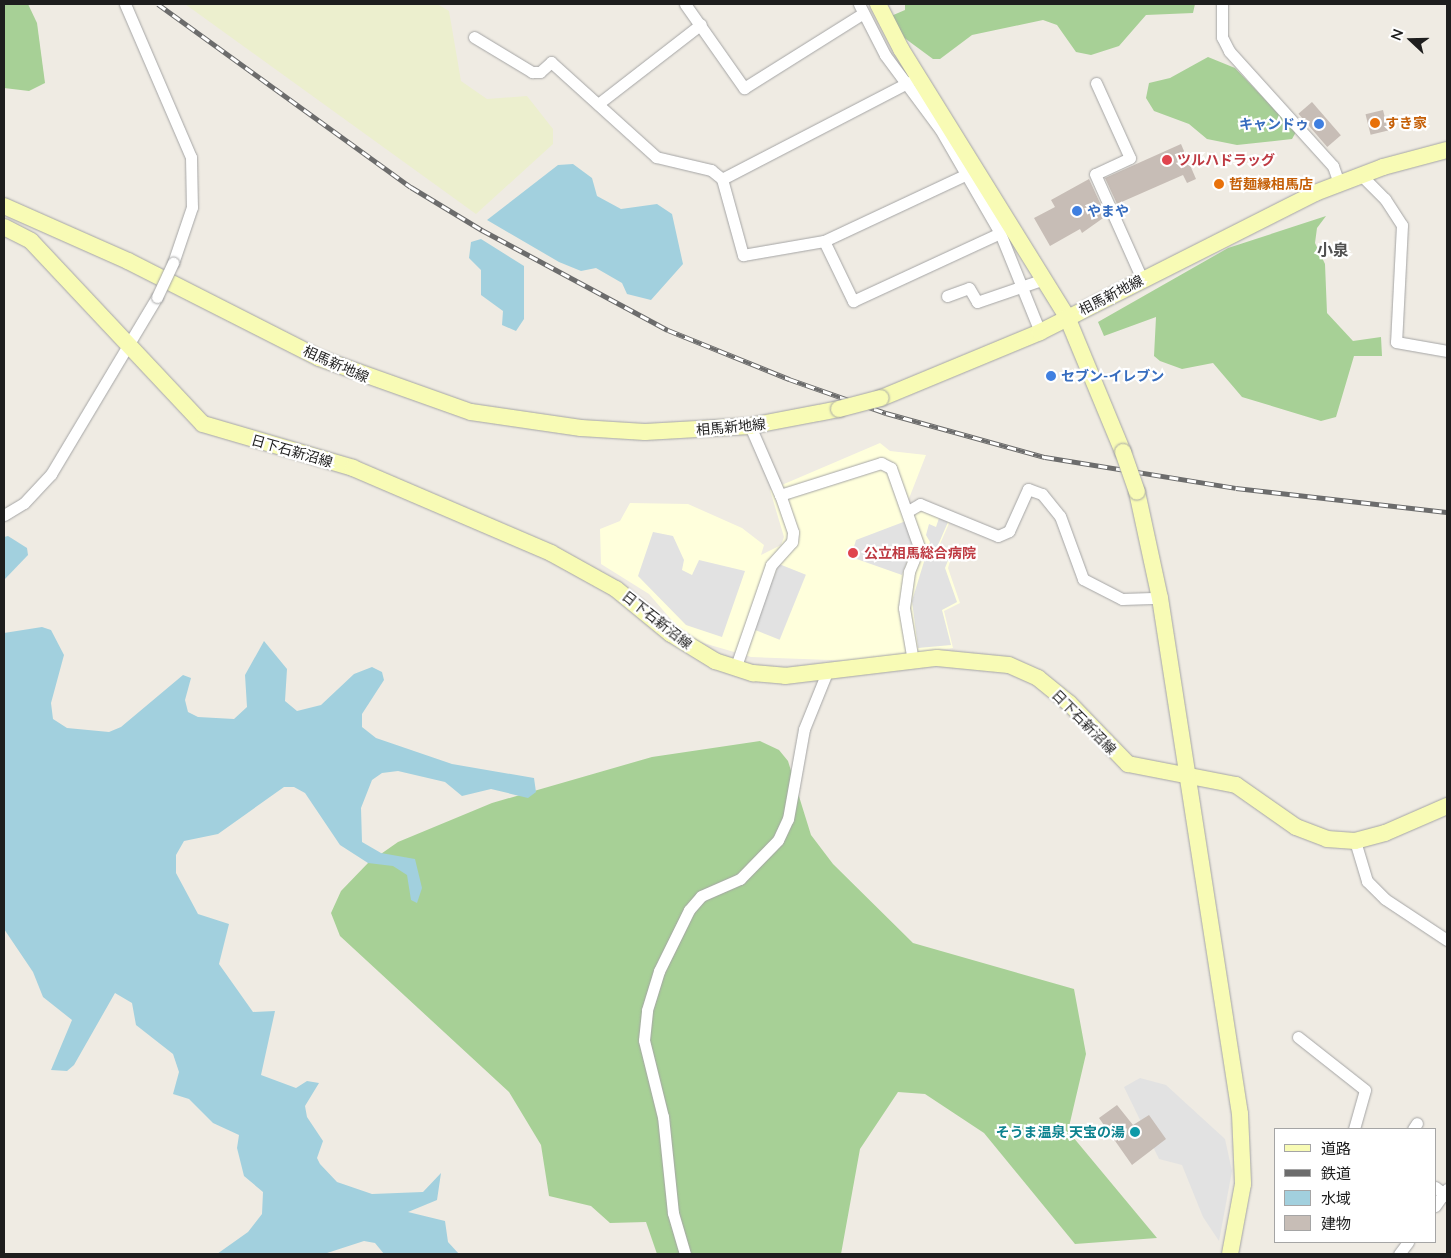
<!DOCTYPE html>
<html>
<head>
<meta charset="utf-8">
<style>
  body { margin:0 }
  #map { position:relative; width:1451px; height:1258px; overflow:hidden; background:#efebe3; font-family:Lato,"Noto Sans JP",sans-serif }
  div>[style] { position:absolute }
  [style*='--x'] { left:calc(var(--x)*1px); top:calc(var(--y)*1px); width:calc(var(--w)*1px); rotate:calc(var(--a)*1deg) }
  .education>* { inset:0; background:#ffffdc }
  .farmland>* { inset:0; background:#ecefce }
  .forest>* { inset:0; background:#a7d096 }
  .parking>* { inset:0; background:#e2e2e2; transform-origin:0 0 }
  .water>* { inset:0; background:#a2d0de }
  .building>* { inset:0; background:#c7bdb6; transform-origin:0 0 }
  .roads { filter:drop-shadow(0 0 1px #a5a5a5) drop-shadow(0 0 1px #a5a5a5) }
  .street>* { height:11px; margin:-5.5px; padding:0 5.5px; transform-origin:5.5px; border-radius:5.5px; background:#fff }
  .secondary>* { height:16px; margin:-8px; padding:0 8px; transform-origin:8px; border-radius:8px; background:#f8fbb5 }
  .rail>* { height:5px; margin-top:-2.5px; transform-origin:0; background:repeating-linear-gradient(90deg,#fff 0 9px,#6c6c6c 0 18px); box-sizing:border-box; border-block:1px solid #6c6c6c }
  .bridges { filter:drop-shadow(0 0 1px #a5a5a5) drop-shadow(0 0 1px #a5a5a5) }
  .street-bridge>* { height:11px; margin:-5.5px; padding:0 5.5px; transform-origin:5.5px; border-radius:5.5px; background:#fff }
  .secondary-bridge>* { height:16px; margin:-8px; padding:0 8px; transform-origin:8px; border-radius:8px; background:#f8fbb5 }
  .dots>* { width:14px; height:14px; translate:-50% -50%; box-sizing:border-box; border:2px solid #fff; border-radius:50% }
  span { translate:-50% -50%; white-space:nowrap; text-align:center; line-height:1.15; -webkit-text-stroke:4.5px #fff; paint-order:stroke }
  .food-label { font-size:14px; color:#c56008; font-weight:700 }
  .left { translate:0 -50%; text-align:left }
  .shop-label { font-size:14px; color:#366cbe; font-weight:700 }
  .right { translate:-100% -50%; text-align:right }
  .health-label { font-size:14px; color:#be3a42; font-weight:700 }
  .street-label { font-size:14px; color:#1e1e1e }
  .culture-label { font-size:14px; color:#0d838f; font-weight:700 }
  .quarter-label { font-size:16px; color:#515151; font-weight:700 }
  .frame { position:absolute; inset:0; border:5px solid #1e1e1e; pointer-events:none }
  .legend { position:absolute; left:1274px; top:1128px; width:162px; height:115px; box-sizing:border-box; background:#fff; border:1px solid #a5a5a5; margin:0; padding:6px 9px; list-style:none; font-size:15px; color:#1e1e1e }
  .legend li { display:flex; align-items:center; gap:10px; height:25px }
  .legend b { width:25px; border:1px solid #a5a5a5 }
  .north { position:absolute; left:1386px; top:15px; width:50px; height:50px; -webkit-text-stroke:4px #fff; paint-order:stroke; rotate:291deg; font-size:14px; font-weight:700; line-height:20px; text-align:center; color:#1e1e1e }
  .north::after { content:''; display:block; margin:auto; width:18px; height:22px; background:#1e1e1e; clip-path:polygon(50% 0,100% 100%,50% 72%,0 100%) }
</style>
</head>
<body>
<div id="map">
  <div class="education">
    <div style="clip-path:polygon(880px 443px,890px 451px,926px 455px,908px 501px,913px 514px,921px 509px,950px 521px,937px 551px,951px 558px,948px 568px,960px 603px,944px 611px,953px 648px,858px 661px,751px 657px,700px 642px,675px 624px,649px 594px,601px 564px,600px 529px,620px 521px,630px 503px,688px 504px,742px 528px,764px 545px,761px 555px,781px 545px,784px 537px,770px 490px)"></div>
  </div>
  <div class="farmland">
    <div style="clip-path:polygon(185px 4px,437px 4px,449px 11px,461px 81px,487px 99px,527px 96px,553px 129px,553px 144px,476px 214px)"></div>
  </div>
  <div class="forest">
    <div style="clip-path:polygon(4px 4px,28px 4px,37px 23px,45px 83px,29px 91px,4px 88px)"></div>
    <div style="clip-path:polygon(905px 4px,1195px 4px,1193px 13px,1146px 15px,1119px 46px,1091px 55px,1076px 52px,1057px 25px,1043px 20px,972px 35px,940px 59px,933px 59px,895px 31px,891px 16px,905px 10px)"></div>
    <div style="clip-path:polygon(1208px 57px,1235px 68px,1296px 132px,1292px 139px,1237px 145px,1207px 139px,1189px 124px,1154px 111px,1146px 98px,1149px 83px,1170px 78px)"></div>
    <div style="clip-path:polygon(1326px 216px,1317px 228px,1315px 243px,1325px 264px,1327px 313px,1353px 341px,1381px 337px,1382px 356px,1354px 356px,1336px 417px,1321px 421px,1242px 397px,1213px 363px,1182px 369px,1160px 361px,1154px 356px,1156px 317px,1104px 336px,1098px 322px,1228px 248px)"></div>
    <div style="clip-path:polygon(760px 741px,779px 750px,788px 761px,811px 835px,833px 864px,913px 943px,1074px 989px,1086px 1054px,1068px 1131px,1157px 1238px,1075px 1244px,984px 1133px,925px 1094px,898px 1092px,860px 1149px,841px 1254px,657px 1254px,646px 1222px,610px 1223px,591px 1206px,549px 1196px,541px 1145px,509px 1092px,340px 936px,331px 913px,341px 891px,368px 863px,398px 842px,492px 803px,652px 757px)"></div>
  </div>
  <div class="parking">
    <div style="clip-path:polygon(939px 518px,948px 522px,935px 552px,949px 558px,945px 568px,957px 602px,942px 610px,951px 645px,918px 648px,912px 601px,930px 542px,926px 535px,929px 524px,936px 527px)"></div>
    <div style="clip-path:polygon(906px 521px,913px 546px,902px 575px,851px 557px,856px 540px)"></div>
    <div style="clip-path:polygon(653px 532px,673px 536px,684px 560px,682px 570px,692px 575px,699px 560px,745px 571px,722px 637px,686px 625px,638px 576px)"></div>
    <div style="left:779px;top:564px;width:29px;height:70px;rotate:22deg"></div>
    <div style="clip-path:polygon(1140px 1078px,1166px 1085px,1225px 1139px,1232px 1171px,1219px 1241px,1203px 1217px,1182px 1165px,1159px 1159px,1124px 1087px)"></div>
  </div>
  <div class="water">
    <div style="clip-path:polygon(573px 164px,592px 178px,597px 196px,621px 209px,657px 204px,672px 214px,683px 264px,651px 300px,627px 294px,622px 283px,596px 268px,581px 271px,559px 262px,487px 220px,558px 165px)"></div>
    <div style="clip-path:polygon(481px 239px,524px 266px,524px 319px,516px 331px,502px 325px,503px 311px,481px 295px,481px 270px,469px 258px,471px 242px)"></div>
    <div style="clip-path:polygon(8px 536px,27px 548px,28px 555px,4px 580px,4px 537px)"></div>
    <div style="clip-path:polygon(42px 627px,51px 630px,64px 655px,51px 703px,53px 719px,67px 728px,109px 732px,121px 727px,183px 675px,191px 678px,185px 700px,188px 712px,198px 717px,234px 719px,247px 707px,245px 675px,264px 641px,287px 669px,285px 701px,297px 711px,321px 705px,354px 674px,372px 667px,382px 672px,384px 680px,362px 714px,362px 727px,376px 738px,452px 764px,534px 778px,536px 792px,528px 798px,491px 789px,462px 796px,445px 782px,398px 771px,382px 773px,372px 780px,361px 808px,362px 842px,381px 853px,415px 859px,422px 888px,417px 903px,411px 900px,407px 875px,393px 866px,368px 863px,340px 845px,305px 793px,294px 787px,284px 787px,218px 834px,184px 841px,176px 855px,176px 873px,198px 914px,229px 924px,219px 964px,253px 1012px,275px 1011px,261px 1075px,296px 1088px,307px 1081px,319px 1083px,305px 1106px,307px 1117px,323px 1141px,317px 1158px,320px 1164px,337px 1182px,372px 1194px,423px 1192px,441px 1173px,437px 1200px,408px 1212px,445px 1221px,448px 1242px,459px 1254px,384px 1254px,375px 1243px,364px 1241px,324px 1254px,217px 1254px,248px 1232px,262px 1214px,263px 1192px,244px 1176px,237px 1148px,239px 1135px,213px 1123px,189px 1099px,173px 1094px,179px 1072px,173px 1054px,136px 1025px,132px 1003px,115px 993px,74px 1065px,67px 1071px,51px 1070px,72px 1020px,43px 997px,33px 972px,4px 929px,4px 633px)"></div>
  </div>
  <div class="building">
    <div style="left:1312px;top:102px;width:44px;height:18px;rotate:49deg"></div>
    <div style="left:1383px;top:110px;width:21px;height:18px;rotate:76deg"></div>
    <div style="clip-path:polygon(1181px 144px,1196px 179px,1187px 183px,1183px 175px,1117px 204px,1105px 178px)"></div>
    <div style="clip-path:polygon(1089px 179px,1106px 216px,1082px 233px,1080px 229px,1050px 246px,1034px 218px,1055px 207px,1051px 200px)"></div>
    <div style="clip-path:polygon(1117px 1105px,1133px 1125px,1149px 1115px,1166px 1139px,1132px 1165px,1099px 1118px)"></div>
  </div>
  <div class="roads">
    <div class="street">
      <div style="--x:125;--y:4;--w:167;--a:66.7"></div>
      <div style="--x:191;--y:157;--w:50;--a:88.9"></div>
      <div style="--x:192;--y:207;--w:59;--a:108.7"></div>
      <div style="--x:685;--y:4;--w:103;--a:54.9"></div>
      <div style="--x:744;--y:88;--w:139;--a:-32.1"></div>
      <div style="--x:859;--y:4;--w:57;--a:63"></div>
      <div style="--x:885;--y:55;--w:92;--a:53.4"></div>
      <div style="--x:940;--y:129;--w:120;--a:60"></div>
      <div style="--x:1000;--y:233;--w:107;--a:68"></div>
      <div style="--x:1222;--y:4;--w:33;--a:90"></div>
      <div style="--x:1222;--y:37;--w:16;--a:63"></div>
      <div style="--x:1229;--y:51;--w:155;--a:47.9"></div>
      <div style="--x:1333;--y:166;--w:18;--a:71"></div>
      <div style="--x:474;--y:37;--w:68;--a:31.1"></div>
      <div style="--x:532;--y:72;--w:8;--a:0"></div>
      <div style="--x:540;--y:72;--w:15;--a:-42"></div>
      <div style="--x:551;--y:62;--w:142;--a:42.1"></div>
      <div style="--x:656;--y:157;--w:57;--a:13.3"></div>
      <div style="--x:711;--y:170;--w:14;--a:39"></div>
      <div style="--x:722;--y:179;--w:79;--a:74.6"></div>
      <div style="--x:743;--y:255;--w:82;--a:-9.8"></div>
      <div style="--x:824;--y:241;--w:158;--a:-25.1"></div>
      <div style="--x:1096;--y:83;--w:82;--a:65.6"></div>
      <div style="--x:1130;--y:158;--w:38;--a:155"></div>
      <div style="--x:1095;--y:174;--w:115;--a:65.9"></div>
      <div style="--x:598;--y:104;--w:130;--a:-37.8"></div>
      <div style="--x:1361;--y:175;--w:34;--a:45"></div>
      <div style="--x:1385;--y:199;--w:31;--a:57"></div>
      <div style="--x:1402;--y:225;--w:117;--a:92.9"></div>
      <div style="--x:1396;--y:342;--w:52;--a:10"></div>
      <div style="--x:722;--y:179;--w:211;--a:-27.4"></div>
      <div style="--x:824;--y:241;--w:67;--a:64.2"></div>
      <div style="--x:853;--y:301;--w:162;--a:-24.8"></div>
      <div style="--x:947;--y:296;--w:23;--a:-20"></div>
      <div style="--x:969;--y:288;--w:16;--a:60"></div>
      <div style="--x:977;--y:302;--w:71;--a:-18.9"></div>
      <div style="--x:750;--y:426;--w:75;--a:66.5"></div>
      <div style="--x:780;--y:495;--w:106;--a:-17.6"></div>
      <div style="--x:881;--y:463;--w:11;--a:27"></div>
      <div style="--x:891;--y:468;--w:84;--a:70.5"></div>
      <div style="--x:919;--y:547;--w:27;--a:112"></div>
      <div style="--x:909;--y:572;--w:36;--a:98"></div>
      <div style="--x:904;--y:608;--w:54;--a:80.4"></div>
      <div style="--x:908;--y:511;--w:14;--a:-30"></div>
      <div style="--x:920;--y:504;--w:84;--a:22.3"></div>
      <div style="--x:998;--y:536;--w:12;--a:-24"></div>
      <div style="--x:1009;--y:531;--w:46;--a:-65.7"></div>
      <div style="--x:1028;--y:489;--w:15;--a:20"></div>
      <div style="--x:1042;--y:494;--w:28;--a:51"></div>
      <div style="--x:1060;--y:516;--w:67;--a:69.9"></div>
      <div style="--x:1083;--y:579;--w:44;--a:27.1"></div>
      <div style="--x:1122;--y:599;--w:38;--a:-2"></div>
      <div style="--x:4;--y:515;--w:23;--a:-31"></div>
      <div style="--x:24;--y:503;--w:40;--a:-47"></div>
      <div style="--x:51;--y:474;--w:206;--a:-59.1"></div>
      <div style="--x:735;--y:669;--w:110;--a:-70.9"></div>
      <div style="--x:771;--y:565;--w:31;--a:-48"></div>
      <div style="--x:792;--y:542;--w:10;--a:-84"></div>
      <div style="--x:793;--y:532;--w:39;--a:-109"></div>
      <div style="--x:1355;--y:841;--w:42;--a:73.3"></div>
      <div style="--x:1367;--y:881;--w:25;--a:45"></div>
      <div style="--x:1385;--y:899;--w:74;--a:33.5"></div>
      <div style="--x:1298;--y:1037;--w:85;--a:38.3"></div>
      <div style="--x:1365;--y:1090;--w:41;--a:105.8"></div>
      <div style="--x:1413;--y:1129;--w:7;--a:-56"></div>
      <div style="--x:1435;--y:1187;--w:15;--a:37"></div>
      <div style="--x:1435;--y:1206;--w:21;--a:-55"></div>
      <div style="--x:685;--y:1254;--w:43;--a:-106.3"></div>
      <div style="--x:673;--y:1213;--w:97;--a:-95.9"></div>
      <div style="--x:663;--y:1117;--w:79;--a:-103.9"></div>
      <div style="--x:644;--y:1040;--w:30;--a:-84"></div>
      <div style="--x:647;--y:1010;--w:41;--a:-72.9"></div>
      <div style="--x:659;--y:971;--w:68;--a:-63.8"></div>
      <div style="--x:689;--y:910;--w:18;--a:-49"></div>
      <div style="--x:701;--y:896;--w:43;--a:-23.6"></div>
      <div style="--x:740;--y:879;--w:54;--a:-45.7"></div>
      <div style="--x:778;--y:840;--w:23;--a:-65"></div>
      <div style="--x:788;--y:819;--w:91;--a:-79.9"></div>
      <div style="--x:804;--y:729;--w:61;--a:-68"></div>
      <div style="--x:1399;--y:1254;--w:15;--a:-53"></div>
    </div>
    <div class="secondary">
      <div style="--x:878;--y:4;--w:51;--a:62.9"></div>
      <div style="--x:901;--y:49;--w:315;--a:58.2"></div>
      <div style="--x:1067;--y:317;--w:146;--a:67.5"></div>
      <div style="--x:4;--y:206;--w:136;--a:23.9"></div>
      <div style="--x:128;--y:261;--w:214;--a:26.9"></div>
      <div style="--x:319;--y:358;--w:161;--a:19.6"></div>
      <div style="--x:471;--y:412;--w:111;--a:8.3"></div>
      <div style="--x:581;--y:428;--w:64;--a:3.6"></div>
      <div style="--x:645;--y:432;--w:105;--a:-3.3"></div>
      <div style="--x:750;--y:426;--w:91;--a:-10.8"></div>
      <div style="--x:4;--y:227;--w:30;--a:27"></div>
      <div style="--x:31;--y:241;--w:251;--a:46.8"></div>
      <div style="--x:203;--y:424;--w:156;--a:16.3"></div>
      <div style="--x:353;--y:468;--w:215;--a:23.2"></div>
      <div style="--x:551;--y:553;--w:74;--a:29"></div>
      <div style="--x:616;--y:589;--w:71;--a:39.3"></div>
      <div style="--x:671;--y:634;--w:52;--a:31.5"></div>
      <div style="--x:715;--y:661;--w:40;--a:18"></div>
      <div style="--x:753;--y:673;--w:32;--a:5"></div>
      <div style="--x:785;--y:676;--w:153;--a:-6.8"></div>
      <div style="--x:937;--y:658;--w:72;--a:5.6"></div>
      <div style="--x:1009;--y:665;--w:32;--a:24"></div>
      <div style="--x:1038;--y:678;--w:40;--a:39"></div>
      <div style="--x:1069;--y:703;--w:85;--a:46"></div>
      <div style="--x:1128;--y:764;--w:110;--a:11"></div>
      <div style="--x:1236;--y:785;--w:73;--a:35"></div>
      <div style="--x:1296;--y:827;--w:33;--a:21"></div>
      <div style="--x:1327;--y:839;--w:28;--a:4"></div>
      <div style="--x:1355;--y:841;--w:31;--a:-15"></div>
      <div style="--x:1385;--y:833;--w:68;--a:-23.5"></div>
      <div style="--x:881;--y:398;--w:172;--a:-22.5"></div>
      <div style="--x:1040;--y:332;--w:308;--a:-26.8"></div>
      <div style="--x:1315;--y:193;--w:73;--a:-20.9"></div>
      <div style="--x:1383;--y:167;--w:66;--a:-14.9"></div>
      <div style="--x:1137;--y:492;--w:108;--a:77.8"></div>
      <div style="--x:1160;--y:598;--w:522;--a:81.19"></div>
      <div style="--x:1240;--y:1114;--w:70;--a:87.5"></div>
      <div style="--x:1243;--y:1184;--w:71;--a:100.5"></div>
    </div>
  </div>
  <div class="rail">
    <div style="--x:158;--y:4;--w:312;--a:35.9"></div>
    <div style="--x:411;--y:187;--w:83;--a:31.2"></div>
    <div style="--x:482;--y:230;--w:211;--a:28.3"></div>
    <div style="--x:668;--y:330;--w:131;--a:22"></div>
    <div style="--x:789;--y:379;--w:103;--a:19.3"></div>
    <div style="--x:886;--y:413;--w:165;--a:15.5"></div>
    <div style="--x:1045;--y:457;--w:193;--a:9.2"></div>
    <div style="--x:1236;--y:488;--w:212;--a:6.5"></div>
  </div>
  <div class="bridges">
    <div class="street-bridge">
      <div style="--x:157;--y:297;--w:38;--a:-65"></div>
    </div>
    <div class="secondary-bridge">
      <div style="--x:839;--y:409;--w:43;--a:-14.7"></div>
      <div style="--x:1123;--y:452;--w:42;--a:70.7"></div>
    </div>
  </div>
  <div class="dots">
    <div style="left:1375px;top:123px;background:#e8710a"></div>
    <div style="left:1319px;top:124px;background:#3f7fe0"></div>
    <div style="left:1167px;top:160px;background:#e0444e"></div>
    <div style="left:1219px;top:184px;background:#e8710a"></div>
    <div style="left:1077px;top:211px;background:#3f7fe0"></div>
    <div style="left:1051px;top:376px;background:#3f7fe0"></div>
    <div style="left:853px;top:553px;background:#e0444e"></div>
    <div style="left:1135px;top:1132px;background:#0f9aa8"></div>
  </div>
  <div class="food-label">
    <span class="left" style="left:1385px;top:123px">すき家</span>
    <span class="left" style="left:1229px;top:184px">哲麺縁相馬店</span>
  </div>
  <div class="shop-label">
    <span class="right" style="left:1309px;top:124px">キャンドゥ</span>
    <span class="left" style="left:1087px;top:211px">やまや</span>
    <span class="left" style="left:1061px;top:376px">セブン-イレブン</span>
  </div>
  <div class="health-label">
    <span class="left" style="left:1177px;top:160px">ツルハドラッグ</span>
    <span class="left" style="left:864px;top:553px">公立相馬総合病院</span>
  </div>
  <div class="street-label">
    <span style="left:1111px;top:295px;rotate:-27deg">相馬新地線</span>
    <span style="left:336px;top:364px;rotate:24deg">相馬新地線</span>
    <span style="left:731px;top:427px;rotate:-5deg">相馬新地線</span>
    <span style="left:292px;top:451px;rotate:16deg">日下石新沼線</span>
    <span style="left:657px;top:620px;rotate:38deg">日下石新沼線</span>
    <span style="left:1084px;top:722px;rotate:45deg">日下石新沼線</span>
  </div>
  <div class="culture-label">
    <span class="right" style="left:1125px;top:1132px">そうま温泉 天宝の湯</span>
  </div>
  <div class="quarter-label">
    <span style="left:1333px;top:250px">小泉</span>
  </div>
  <div class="frame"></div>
  <ul class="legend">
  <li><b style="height:6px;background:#f8fbb5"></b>道路</li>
  <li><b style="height:6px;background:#6c6c6c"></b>鉄道</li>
  <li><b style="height:14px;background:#a2d0de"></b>水域</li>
  <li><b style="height:14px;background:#c7bdb6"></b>建物</li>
  </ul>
  <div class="north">N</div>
</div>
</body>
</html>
